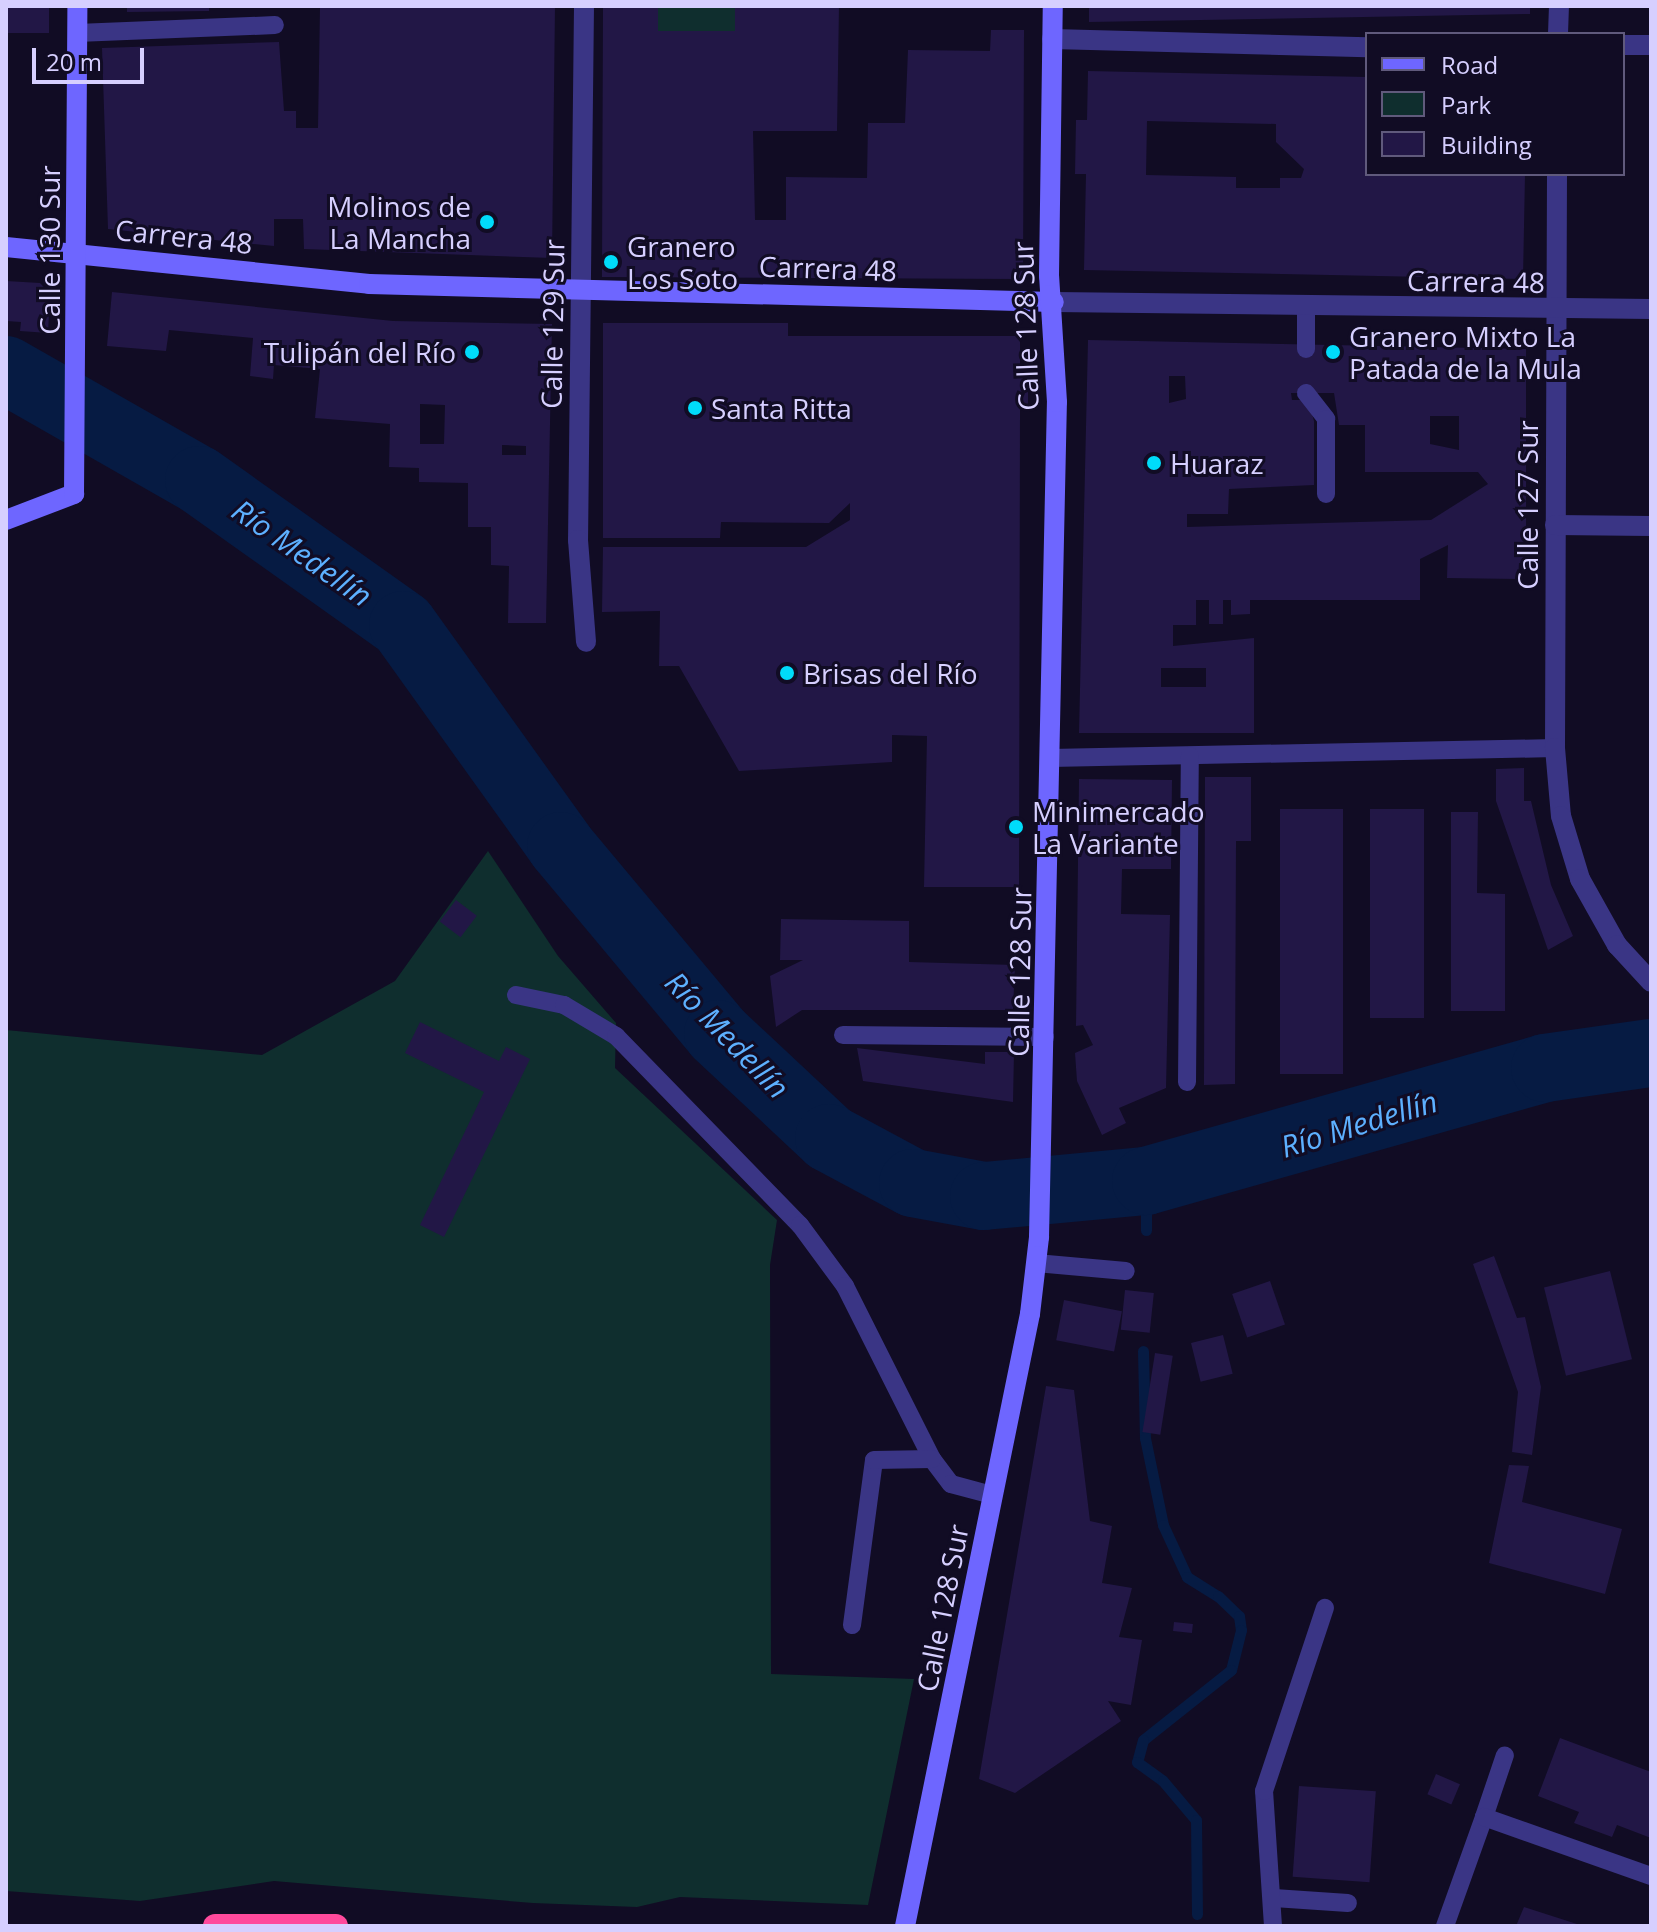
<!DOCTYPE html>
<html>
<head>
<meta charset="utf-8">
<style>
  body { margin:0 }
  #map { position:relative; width:1657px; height:1932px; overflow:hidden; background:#110c24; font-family:"Open Sans",sans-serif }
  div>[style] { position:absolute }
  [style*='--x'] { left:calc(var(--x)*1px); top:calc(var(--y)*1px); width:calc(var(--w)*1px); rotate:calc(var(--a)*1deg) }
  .green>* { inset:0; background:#0f2e2e; transform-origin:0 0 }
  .stream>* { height:11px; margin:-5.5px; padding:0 5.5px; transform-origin:5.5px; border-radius:5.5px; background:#061b43 }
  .river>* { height:68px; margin:-34px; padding:0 34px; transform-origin:34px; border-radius:34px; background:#061b43 }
  .building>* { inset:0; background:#221746; transform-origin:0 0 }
  .lane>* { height:18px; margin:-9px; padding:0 9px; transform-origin:9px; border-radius:9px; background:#3a3585 }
  .street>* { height:20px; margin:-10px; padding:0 10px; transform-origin:10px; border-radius:10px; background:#3a3585 }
  .secondary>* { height:20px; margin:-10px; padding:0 10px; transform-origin:10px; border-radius:10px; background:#6e66ff }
  .highway>* { height:24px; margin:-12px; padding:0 12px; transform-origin:12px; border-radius:12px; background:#ff4a9c }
  .dots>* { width:22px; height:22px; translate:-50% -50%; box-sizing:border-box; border:4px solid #110c24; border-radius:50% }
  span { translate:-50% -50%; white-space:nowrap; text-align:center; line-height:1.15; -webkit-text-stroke:6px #110c24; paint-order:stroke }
  .poi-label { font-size:28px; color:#d6cfff }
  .right { translate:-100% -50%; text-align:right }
  .left { translate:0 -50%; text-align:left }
  .street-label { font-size:28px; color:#d6cfff }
  .water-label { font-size:30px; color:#5db0ff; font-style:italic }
  .frame { position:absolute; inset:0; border:8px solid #d6cfff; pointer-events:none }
  .legend { position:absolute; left:1365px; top:32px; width:260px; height:144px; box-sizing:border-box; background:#110c24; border:2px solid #605a7c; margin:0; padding:10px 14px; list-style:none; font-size:24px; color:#d6cfff }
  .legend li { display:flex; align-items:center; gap:16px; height:40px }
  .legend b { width:40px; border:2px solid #605a7c }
  .scale { position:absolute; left:32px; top:48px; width:112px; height:36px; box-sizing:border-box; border:4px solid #d6cfff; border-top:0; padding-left:10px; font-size:24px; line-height:28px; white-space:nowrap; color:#d6cfff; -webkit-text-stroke:6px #110c24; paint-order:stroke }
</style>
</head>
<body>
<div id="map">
  <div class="green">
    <div style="left:658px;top:6px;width:77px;height:25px"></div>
    <div style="clip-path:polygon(488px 851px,558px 956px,616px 1023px,615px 1068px,777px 1220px,770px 1265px,771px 1674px,914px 1679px,868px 1905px,680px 1897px,637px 1907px,533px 1903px,274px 1881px,140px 1901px,6px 1891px,6px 1030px,262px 1055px,395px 981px)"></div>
  </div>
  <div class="stream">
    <div style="--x:1146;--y:1181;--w:49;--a:90"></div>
    <div style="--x:1143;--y:1351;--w:87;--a:88.7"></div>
    <div style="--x:1145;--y:1438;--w:89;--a:78.3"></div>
    <div style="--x:1163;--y:1525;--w:57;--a:65.2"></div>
    <div style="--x:1187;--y:1577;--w:36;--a:32"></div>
    <div style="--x:1218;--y:1596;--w:29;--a:44"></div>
    <div style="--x:1239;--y:1616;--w:14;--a:82"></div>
    <div style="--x:1241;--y:1630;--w:41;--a:104"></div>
    <div style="--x:1231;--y:1670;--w:112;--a:141.5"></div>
    <div style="--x:1143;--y:1740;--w:23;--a:105"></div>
    <div style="--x:1137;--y:1762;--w:32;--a:36"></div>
    <div style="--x:1163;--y:1781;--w:51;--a:49.8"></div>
    <div style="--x:1196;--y:1820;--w:94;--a:89.4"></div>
  </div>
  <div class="river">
    <div style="--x:6;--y:370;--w:222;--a:29.7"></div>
    <div style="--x:199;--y:480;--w:250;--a:35.4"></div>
    <div style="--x:403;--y:625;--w:272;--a:54.4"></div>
    <div style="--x:561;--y:846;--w:245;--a:50.1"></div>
    <div style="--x:718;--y:1034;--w:152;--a:43.1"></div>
    <div style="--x:829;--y:1138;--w:95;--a:28.2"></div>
    <div style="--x:913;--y:1183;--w:72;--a:10.4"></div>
    <div style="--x:984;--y:1196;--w:163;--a:-5.3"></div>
    <div style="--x:1146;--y:1181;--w:415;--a:-15.8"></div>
    <div style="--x:1545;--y:1068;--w:107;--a:-8.1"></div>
  </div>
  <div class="building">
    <div style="left:6px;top:6px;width:43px;height:27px"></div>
    <div style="clip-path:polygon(127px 6px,209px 6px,209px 11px,127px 12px)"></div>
    <div style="clip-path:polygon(320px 6px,555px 6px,552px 258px,304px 249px,303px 219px,274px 219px,274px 246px,108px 229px,102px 48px,279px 42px,284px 111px,296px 111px,296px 128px,318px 128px)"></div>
    <div style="clip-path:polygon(603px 6px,658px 6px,658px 31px,735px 31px,735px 6px,839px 6px,837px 131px,753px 131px,755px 220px,786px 220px,786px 177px,867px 178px,868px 123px,905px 123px,908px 50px,990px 51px,991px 30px,1024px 30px,1023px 279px,602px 277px)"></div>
    <div style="clip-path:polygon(1089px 6px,1530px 6px,1530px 14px,1089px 22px)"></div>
    <div style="clip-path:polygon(evenodd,1088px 71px,1367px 77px,1367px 174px,1525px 174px,1523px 279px,1084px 270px,1086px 174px,1075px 174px,1076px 120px,1087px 120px,1088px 71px,1147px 121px,1276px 124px,1276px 142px,1304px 169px,1301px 178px,1280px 178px,1280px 188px,1236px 188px,1236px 177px,1146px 175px,1147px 121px)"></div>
    <div style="clip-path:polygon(6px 281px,40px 283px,50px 294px,48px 333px,20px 331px,21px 322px,6px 321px)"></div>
    <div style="clip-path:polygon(evenodd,112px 292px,393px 321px,552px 324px,546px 623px,508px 623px,509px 566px,491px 565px,491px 527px,468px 527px,468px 483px,419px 482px,419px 468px,389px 467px,390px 424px,315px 418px,320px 369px,274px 365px,273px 379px,250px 376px,253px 338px,169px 330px,166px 351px,107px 346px,112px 292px,420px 404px,445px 405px,444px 444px,420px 444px,420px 404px,112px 292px,502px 445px,526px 446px,526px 455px,502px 455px,502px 445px)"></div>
    <div style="clip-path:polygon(603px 323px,788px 323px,788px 336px,1020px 336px,1020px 364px,1028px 364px,1028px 407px,1020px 407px,1019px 887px,924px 887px,927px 736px,892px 735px,892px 762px,739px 771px,679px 666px,659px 666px,660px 611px,602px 612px,603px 547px,806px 547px,850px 520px,850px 503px,829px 523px,721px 522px,720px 538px,603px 538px)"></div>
    <div style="clip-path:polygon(evenodd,1088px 340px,1526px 349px,1526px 563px,1519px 563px,1518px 579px,1447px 578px,1448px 545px,1420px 559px,1420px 600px,1250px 600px,1250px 614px,1231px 615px,1231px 600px,1223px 600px,1223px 624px,1209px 624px,1209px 600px,1196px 600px,1196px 625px,1173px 625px,1173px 646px,1254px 638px,1254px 733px,1079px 733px,1088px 340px,1169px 376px,1185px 376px,1186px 399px,1169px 403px,1169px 376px,1088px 340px,1291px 393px,1334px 393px,1339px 425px,1365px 425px,1365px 472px,1478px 472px,1488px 484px,1431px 520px,1187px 527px,1187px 514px,1228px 514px,1229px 489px,1314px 485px,1314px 421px,1308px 400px,1292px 400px,1291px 393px,1088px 340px,1430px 416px,1459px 416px,1459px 450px,1430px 444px,1430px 416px,1088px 340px,1161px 668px,1206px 668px,1206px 687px,1161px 687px,1161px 668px)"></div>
    <div style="clip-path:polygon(1524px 768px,1524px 801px,1531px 801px,1551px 885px,1573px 936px,1548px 950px,1496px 801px,1496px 769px)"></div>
    <div style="clip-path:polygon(1205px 777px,1251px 777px,1251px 841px,1236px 841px,1235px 1084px,1204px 1085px)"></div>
    <div style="clip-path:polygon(1079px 779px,1172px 780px,1171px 869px,1122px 869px,1121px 914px,1170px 915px,1166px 1088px,1119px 1108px,1126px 1123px,1102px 1135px,1077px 1081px,1075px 1053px,1093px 1045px,1083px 1025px,1076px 1026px)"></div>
    <div style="left:1280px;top:809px;width:63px;height:265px"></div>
    <div style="left:1370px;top:809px;width:54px;height:209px"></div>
    <div style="clip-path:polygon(1451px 812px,1478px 812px,1477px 893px,1505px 894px,1505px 1011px,1451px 1011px)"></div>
    <div style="left:456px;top:900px;width:26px;height:27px;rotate:37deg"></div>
    <div style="clip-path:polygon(781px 919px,909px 921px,909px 962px,1015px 965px,1013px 1010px,802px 1010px,776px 1027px,770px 976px,803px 960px,780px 960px)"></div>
    <div style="clip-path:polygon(420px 1022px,499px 1061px,506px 1047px,530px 1059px,444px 1237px,420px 1225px,484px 1092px,405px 1053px)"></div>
    <div style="clip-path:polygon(857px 1048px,985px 1064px,985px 1052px,1014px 1052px,1013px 1102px,863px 1081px)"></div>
    <div style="clip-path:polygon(1494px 1256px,1517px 1318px,1525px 1317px,1541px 1387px,1532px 1455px,1512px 1452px,1518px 1392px,1473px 1264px)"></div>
    <div style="left:1610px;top:1271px;width:91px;height:68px;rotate:76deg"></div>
    <div style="left:1270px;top:1281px;width:46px;height:40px;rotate:71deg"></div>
    <div style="left:1125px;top:1290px;width:29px;height:40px;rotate:6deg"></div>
    <div style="left:1064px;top:1300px;width:59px;height:41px;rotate:11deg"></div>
    <div style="left:1223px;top:1335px;width:40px;height:33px;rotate:76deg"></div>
    <div style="left:1155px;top:1353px;width:18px;height:80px;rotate:9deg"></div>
    <div style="clip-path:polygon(1046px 1386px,1074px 1390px,1090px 1521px,1112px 1526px,1102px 1583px,1132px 1588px,1119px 1637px,1142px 1640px,1131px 1705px,1108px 1701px,1121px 1721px,1015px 1793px,979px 1779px)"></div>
    <div style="clip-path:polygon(1509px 1465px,1529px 1466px,1522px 1502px,1622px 1529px,1605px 1594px,1489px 1563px)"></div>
    <div style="left:1174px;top:1622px;width:19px;height:9px;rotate:6deg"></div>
    <div style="clip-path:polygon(1560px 1738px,1651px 1772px,1651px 1838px,1617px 1825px,1612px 1837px,1574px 1823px,1579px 1812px,1538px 1796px)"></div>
    <div style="left:1436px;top:1774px;width:26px;height:22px;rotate:23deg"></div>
    <div style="left:1299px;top:1786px;width:77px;height:91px;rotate:4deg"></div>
    <div style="clip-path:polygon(1524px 1907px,1580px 1925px,1580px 1926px,1516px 1926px)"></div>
  </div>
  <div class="lane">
    <div style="--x:77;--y:33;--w:198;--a:-2.3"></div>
    <div style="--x:1306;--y:307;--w:42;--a:90"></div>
    <div style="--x:1306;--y:393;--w:33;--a:52"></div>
    <div style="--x:1326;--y:419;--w:75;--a:90"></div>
    <div style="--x:1050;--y:758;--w:505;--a:-1.13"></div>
    <div style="--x:516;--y:995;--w:49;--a:11.8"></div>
    <div style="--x:564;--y:1005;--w:61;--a:30.8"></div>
    <div style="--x:616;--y:1036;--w:264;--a:45.8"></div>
    <div style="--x:800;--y:1225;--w:76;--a:53.6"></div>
    <div style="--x:845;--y:1286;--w:194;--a:63.3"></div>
    <div style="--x:932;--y:1459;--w:31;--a:53"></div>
    <div style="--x:951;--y:1484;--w:42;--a:15"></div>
    <div style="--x:843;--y:1035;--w:202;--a:0.6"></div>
    <div style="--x:1187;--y:1082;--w:326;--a:-89.5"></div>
    <div style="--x:1036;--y:1263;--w:90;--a:5.1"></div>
    <div style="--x:852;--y:1625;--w:166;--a:-82.4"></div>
    <div style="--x:874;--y:1460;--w:58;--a:-1"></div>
    <div style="--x:1484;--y:1817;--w:65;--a:-71.3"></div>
    <div style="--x:1274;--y:1898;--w:74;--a:3.9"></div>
    <div style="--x:1273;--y:1926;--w:135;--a:-93.8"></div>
    <div style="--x:1264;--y:1791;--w:193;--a:-71.6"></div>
    <div style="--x:1445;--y:1926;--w:116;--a:-70.3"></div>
    <div style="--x:1484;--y:1817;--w:177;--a:19.5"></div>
  </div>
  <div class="street">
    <div style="--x:584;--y:6;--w:534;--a:90.64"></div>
    <div style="--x:578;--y:540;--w:102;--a:85.5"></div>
    <div style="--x:1558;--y:34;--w:28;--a:-88"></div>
    <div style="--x:1052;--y:39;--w:315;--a:1.5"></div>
    <div style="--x:1623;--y:45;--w:28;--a:0"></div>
    <div style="--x:1557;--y:174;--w:574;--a:90.2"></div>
    <div style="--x:1555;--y:748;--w:68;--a:85"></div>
    <div style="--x:1561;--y:816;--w:66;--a:73.2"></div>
    <div style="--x:1580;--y:879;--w:76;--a:60.7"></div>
    <div style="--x:1617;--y:945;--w:50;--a:47.4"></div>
    <div style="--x:1054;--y:302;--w:597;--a:0.67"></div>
    <div style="--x:1555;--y:525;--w:96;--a:0.6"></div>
  </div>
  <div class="secondary">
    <div style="--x:6;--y:247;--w:365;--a:5.8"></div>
    <div style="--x:369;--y:284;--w:685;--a:1.51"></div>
    <div style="--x:6;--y:520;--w:73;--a:-20.9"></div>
    <div style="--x:74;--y:494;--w:488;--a:-89.6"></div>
    <div style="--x:905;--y:1926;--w:625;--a:-78.46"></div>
    <div style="--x:1030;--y:1314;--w:78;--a:-83.3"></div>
    <div style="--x:1039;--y:1237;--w:835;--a:-88.77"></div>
    <div style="--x:1057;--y:402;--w:126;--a:-93.6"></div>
    <div style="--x:1049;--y:276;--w:270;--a:-89.2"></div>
  </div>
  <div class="highway">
    <div style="--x:215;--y:1926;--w:121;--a:0"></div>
  </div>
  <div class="dots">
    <div style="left:487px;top:222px;background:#00dbfa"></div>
    <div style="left:611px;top:262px;background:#00dbfa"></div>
    <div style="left:472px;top:352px;background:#00dbfa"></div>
    <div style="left:1333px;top:352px;background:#00dbfa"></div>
    <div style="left:695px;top:408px;background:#00dbfa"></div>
    <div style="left:1154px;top:463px;background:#00dbfa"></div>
    <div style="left:787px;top:673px;background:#00dbfa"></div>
    <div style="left:1016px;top:827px;background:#00dbfa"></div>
  </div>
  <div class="poi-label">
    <span class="right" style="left:471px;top:222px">Molinos de<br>La Mancha</span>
    <span class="left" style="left:627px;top:262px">Granero<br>Los Soto</span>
    <span class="left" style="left:1349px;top:352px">Granero Mixto La<br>Patada de la Mula</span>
    <span class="right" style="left:456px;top:352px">Tulipán del Río</span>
    <span class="left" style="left:711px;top:408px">Santa Ritta</span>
    <span class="left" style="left:1170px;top:463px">Huaraz</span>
    <span class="left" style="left:803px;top:673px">Brisas del Río</span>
    <span class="left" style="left:1032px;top:827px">Minimercado<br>La Variante</span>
  </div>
  <div class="street-label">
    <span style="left:184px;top:236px;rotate:6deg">Carrera 48</span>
    <span style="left:49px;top:250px;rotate:-90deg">Calle 130 Sur</span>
    <span style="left:828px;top:268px;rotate:2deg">Carrera 48</span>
    <span style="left:1476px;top:281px;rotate:1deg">Carrera 48</span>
    <span style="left:552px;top:324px;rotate:-89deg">Calle 129 Sur</span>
    <span style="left:1025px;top:326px;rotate:-92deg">Calle 128 Sur</span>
    <span style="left:1527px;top:505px;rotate:-90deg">Calle 127 Sur</span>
    <span style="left:1019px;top:972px;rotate:-89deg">Calle 128 Sur</span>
    <span style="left:942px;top:1608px;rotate:-79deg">Calle 128 Sur</span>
  </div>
  <div class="water-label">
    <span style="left:302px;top:553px;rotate:35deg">Río Medellín</span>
    <span style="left:727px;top:1035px;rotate:46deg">Río Medellín</span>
    <span style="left:1359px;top:1124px;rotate:-17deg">Río Medellín</span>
  </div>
  <div class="frame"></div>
  <ul class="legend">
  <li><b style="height:10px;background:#6e66ff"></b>Road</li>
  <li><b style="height:22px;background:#0f2e2e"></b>Park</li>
  <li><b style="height:22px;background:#221746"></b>Building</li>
  </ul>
  <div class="scale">20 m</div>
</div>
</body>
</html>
